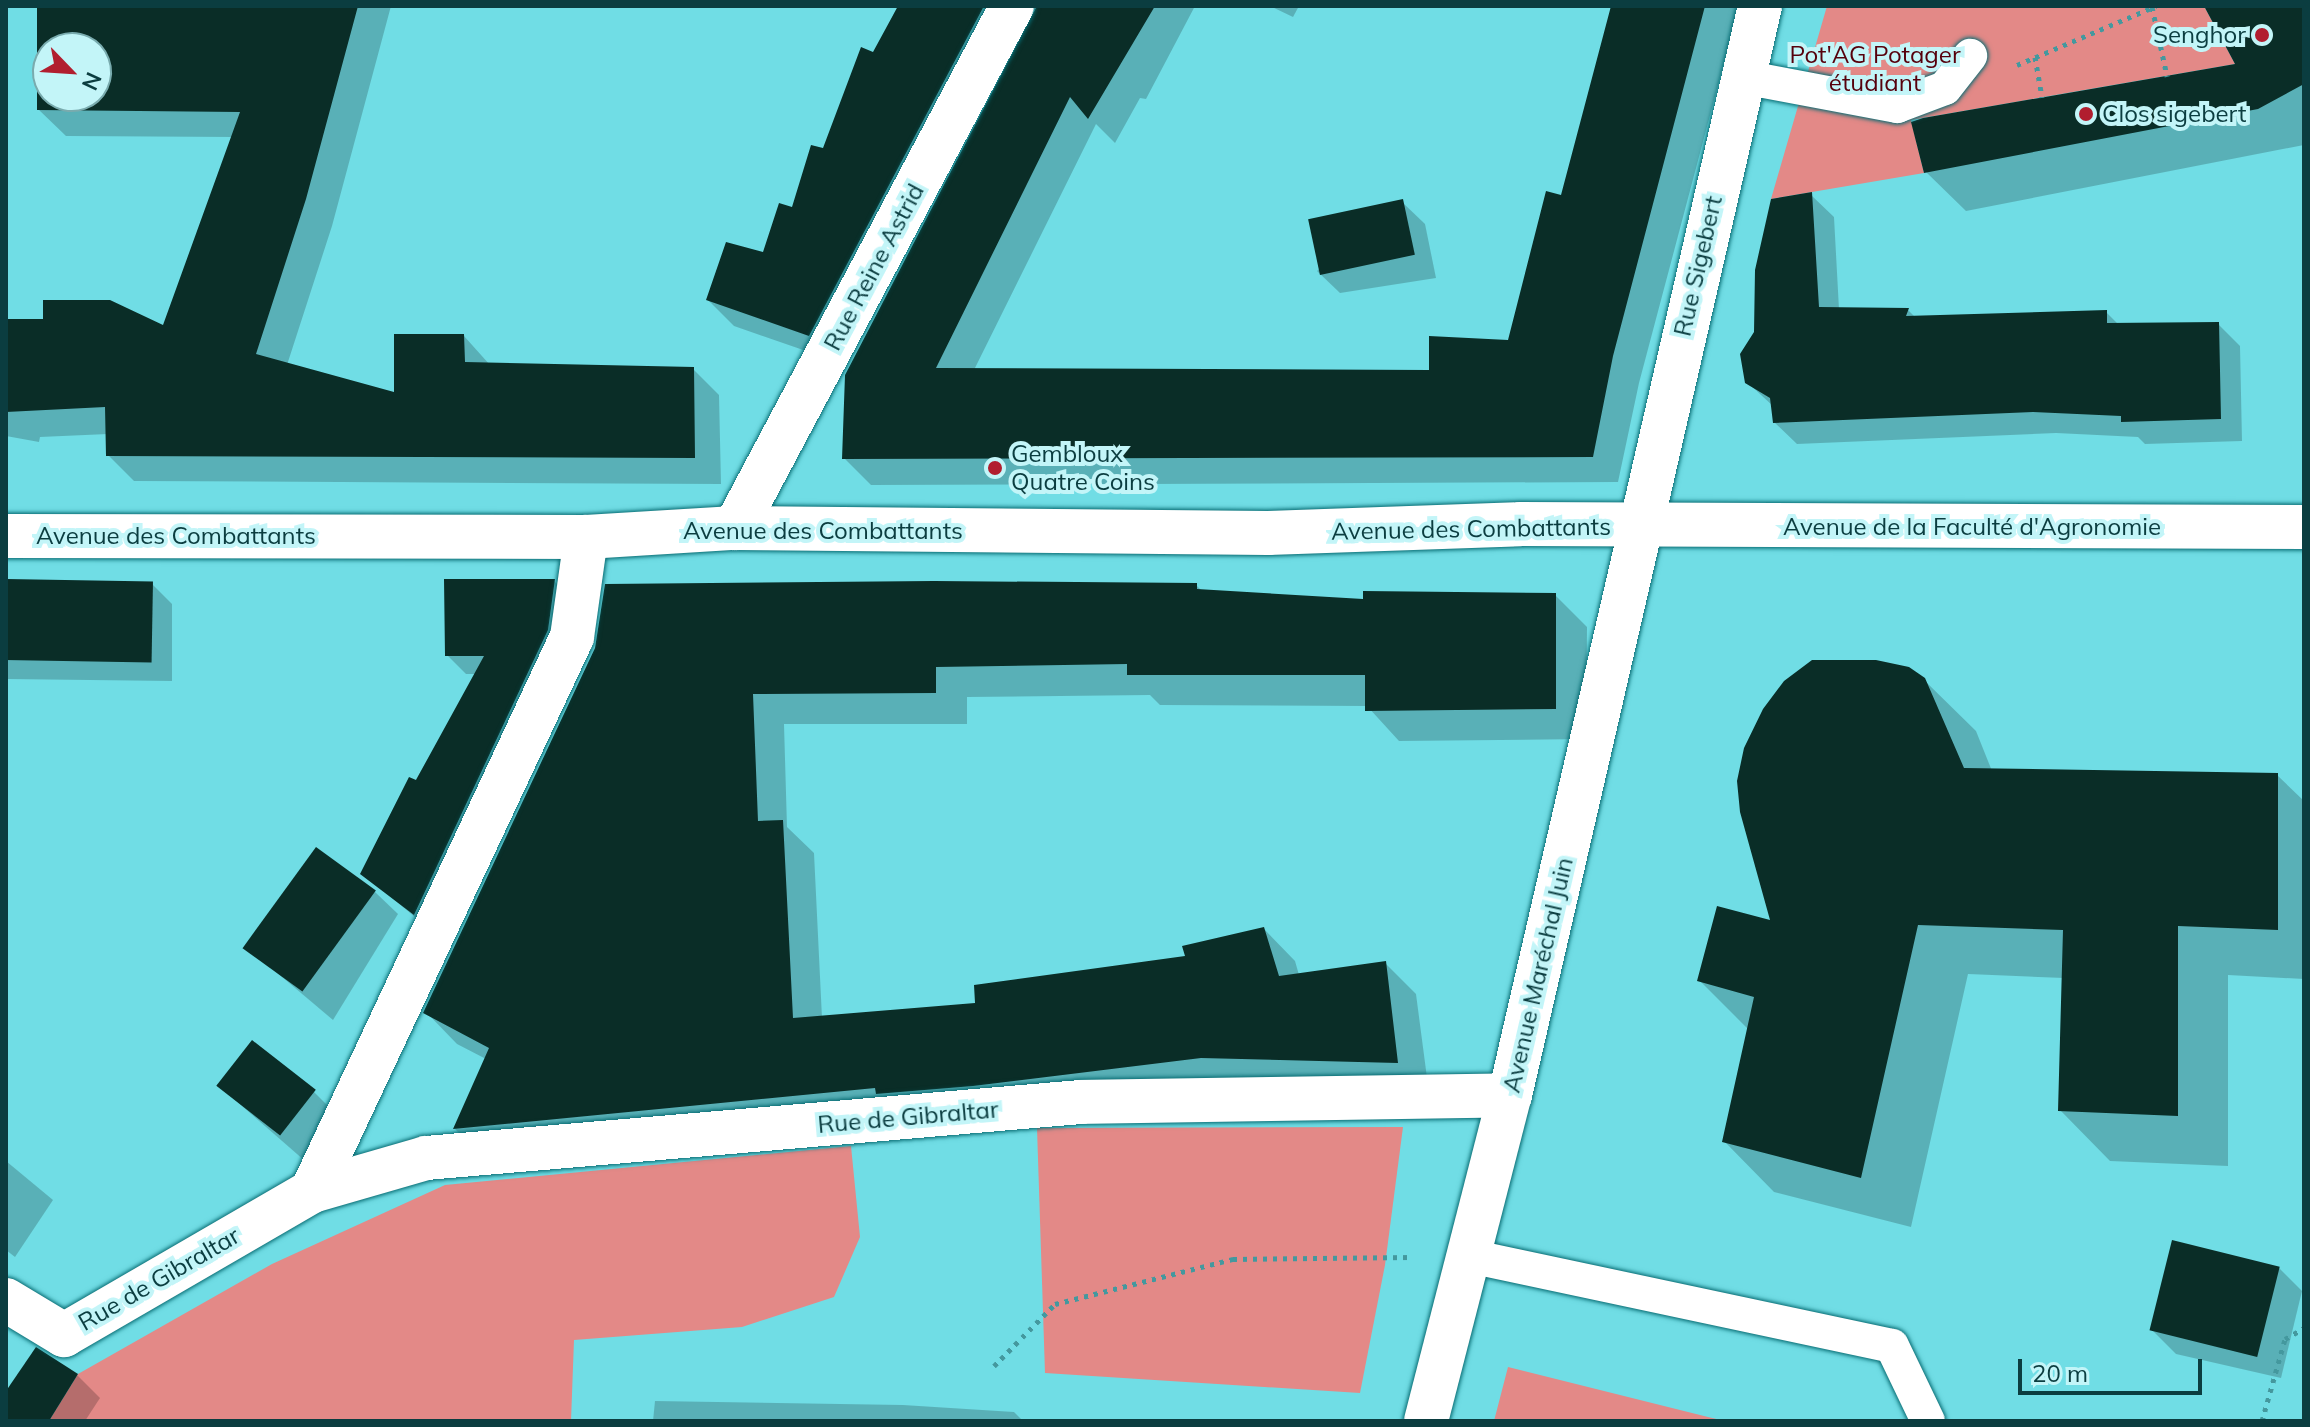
<!DOCTYPE html>
<html>
<head>
<meta charset="utf-8">
<style>
  body { margin:0 }
  #map { position:relative; width:2310px; height:1427px; overflow:hidden; background:#70dde5; font-family:Mulish,sans-serif }
  div>[style] { position:absolute }
  [style*='--x'] { left:calc(var(--x)*1px); top:calc(var(--y)*1px); width:calc(var(--w)*1px); rotate:calc(var(--a)*1deg) }
  .green>* { inset:0; background:#e38987 }
  .shadow>* { inset:0; background:#0003 }
  .building>* { inset:0; background:#0a2d27; transform-origin:0 0 }
  .path>* { height:5px; margin-top:-2.5px; transform-origin:0; background:repeating-linear-gradient(90deg,#44989e 0 4px,transparent 0 10px) }
  .roads { filter:drop-shadow(0 0 2px #086c73) drop-shadow(0 0 2px #086c73) }
  .lane>* { height:34px; margin:-17px; padding:0 17px; transform-origin:17px; border-radius:17px; background:#fff }
  .street>* { height:44px; margin:-22px; padding:0 22px; transform-origin:22px; border-radius:22px; background:#fff }
  .secondary>* { height:44px; margin:-22px; padding:0 22px; transform-origin:22px; border-radius:22px; background:#fff }
  .dots>* { width:22px; height:22px; translate:-50% -50%; box-sizing:border-box; border:4px solid #c3f5f8; border-radius:50% }
  span { translate:-50% -50%; white-space:nowrap; text-align:center; line-height:1.15; -webkit-text-stroke:8px #c3f5f8; paint-order:stroke }
  .poi-label { font-size:24px; color:#0b3d40 }
  .right { translate:-100% -50%; text-align:right }
  .left { translate:0 -50%; text-align:left }
  .park-label { font-size:24px; color:#56000c }
  .street-label { font-size:24px; color:#0b3d40 }
  .frame { position:absolute; inset:0; border:8px solid #0b3d40; pointer-events:none }
  .north { position:absolute; left:32px; top:32px; width:80px; height:80px; box-sizing:border-box; background:#c3f5f8; border:2px solid #79abae; border-radius:50%; rotate:115deg; font-size:22px; font-weight:700; line-height:32px; text-align:center; color:#0b3d40 }
  .north::after { content:''; display:block; margin:auto; width:28px; height:36px; background:#b11e2f; clip-path:polygon(50% 0,100% 100%,50% 72%,0 100%) }
  .scale { position:absolute; left:2018px; top:1359px; width:184px; height:36px; box-sizing:border-box; border:4px solid #0b3d40; border-top:0; padding-left:10px; font-size:24px; line-height:28px; white-space:nowrap; color:#0b3d40; -webkit-text-stroke:6px #c3f5f8; paint-order:stroke }
</style>
</head>
<body>
<div id="map">
  <div class="green">
    <div style="clip-path:polygon(1827px 6px,2204px 6px,2235px 64px,1911px 120px,1924px 173px,1771px 199px)"></div>
    <div style="clip-path:polygon(1403px 1127px,1385px 1265px,1360px 1393px,1045px 1373px,1037px 1128px)"></div>
    <div style="clip-path:polygon(851px 1146px,860px 1237px,834px 1297px,742px 1327px,574px 1340px,571px 1421px,49px 1421px,78px 1374px,272px 1264px,445px 1185px)"></div>
    <div style="clip-path:polygon(1508px 1367px,1708px 1417px,1725px 1421px,1494px 1421px)"></div>
  </div>
  <div class="shadow">
    <div style="clip-path:polygon(evenodd,39px 6px,391px 6px,332px 226px,287px 365px,396px 394px,464px 336px,490px 365px,693px 369px,719px 395px,721px 484px,134px 481px,108px 455px,108px 434px,40px 437px,39px 442px,6px 436px,6px 321px,164px 327px,233px 137px,66px 136px,39px 110px,39px 6px,48px 48px,96px 48px,96px 96px,48px 96px,48px 48px)"></div>
    <div style="clip-path:polygon(898px 6px,1195px 6px,1146px 99px,1140px 98px,1115px 143px,1096px 124px,974px 370px,1431px 372px,1509px 342px,1563px 198px,1612px 6px,1739px 6px,1639px 383px,1618px 482px,871px 485px,844px 458px,1036px 10px,1026px 10px,835px 361px,734px 326px,708px 300px,764px 255px,794px 209px)"></div>
    <div style="clip-path:polygon(1270px 6px,1299px 6px,1293px 17px)"></div>
    <div style="clip-path:polygon(2207px 6px,2304px 6px,2304px 145px,1966px 211px,1926px 172px,2238px 65px)"></div>
    <div style="clip-path:polygon(1811px 195px,1834px 217px,1839px 309px,1908px 310px,1916px 318px,2106px 312px,2119px 325px,2218px 324px,2240px 346px,2242px 441px,2145px 444px,2138px 437px,2056px 433px,1797px 444px,1774px 422px,1773px 406px,1747px 382px,1756px 333px)"></div>
    <div style="clip-path:polygon(1402px 202px,1425px 224px,1436px 278px,1340px 293px,1317px 271px)"></div>
    <div style="clip-path:polygon(6px 581px,152px 584px,172px 604px,172px 681px,6px 679px)"></div>
    <div style="clip-path:polygon(554px 581px,573px 600px,433px 932px,362px 873px,477px 674px,466px 674px,447px 655px)"></div>
    <div style="clip-path:polygon(1196px 585px,1202px 591px,1365px 601px,1555px 595px,1587px 627px,1586px 739px,1399px 741px,1367px 706px,1160px 705px,1150px 695px,967px 697px,967px 724px,784px 724px,787px 827px,814px 853px,822px 1018px,977px 1005px,1188px 957px,1264px 929px,1295px 961px,1299px 975px,1385px 963px,1416px 994px,1429px 1093px,486px 1160px,455px 1129px,486px 1059px,457px 1044px,426px 1012px,597px 648px)"></div>
    <div style="clip-path:polygon(1924px 680px,1976px 731px,1992px 771px,2277px 775px,2304px 801px,2304px 979px,2228px 975px,2228px 1166px,2110px 1161px,2060px 1110px,2064px 978px,1968px 974px,1911px 1227px,1774px 1192px,1724px 1141px,1749px 1030px,1699px 980px,1773px 922px)"></div>
    <div style="clip-path:polygon(375px 892px,398px 914px,333px 1020px,256px 955px)"></div>
    <div style="clip-path:polygon(217px 1084px,314px 1092px,337px 1115px,305px 1161px)"></div>
    <div style="clip-path:polygon(6px 1161px,53px 1200px,15px 1257px,6px 1250px)"></div>
    <div style="clip-path:polygon(2279px 1268px,2302px 1291px,2281px 1378px,2176px 1354px,2153px 1331px)"></div>
    <div style="clip-path:polygon(77px 1375px,100px 1398px,85px 1421px,6px 1421px,6px 1395px)"></div>
    <div style="clip-path:polygon(655px 1401px,903px 1405px,1014px 1412px,1023px 1421px,653px 1421px)"></div>
  </div>
  <div class="building">
    <div style="clip-path:polygon(evenodd,37px 6px,358px 6px,306px 199px,256px 354px,394px 392px,394px 334px,464px 334px,465px 362px,694px 367px,695px 458px,106px 456px,105px 407px,6px 412px,6px 319px,43px 319px,43px 300px,110px 300px,163px 325px,240px 112px,37px 110px,37px 6px,48px 48px,96px 48px,96px 96px,48px 96px,48px 48px)"></div>
    <div style="clip-path:polygon(898px 6px,984px 6px,809px 336px,706px 300px,726px 242px,763px 252px,779px 203px,792px 207px,811px 145px,823px 148px,861px 47px,873px 52px)"></div>
    <div style="clip-path:polygon(1037px 6px,1155px 6px,1088px 119px,1070px 97px,936px 368px,1429px 370px,1429px 336px,1508px 340px,1546px 191px,1561px 195px,1611px 6px,1705px 6px,1613px 356px,1593px 457px,842px 459px,845px 375px)"></div>
    <div style="clip-path:polygon(2204px 6px,2304px 6px,2304px 84px,2258px 109px,1924px 173px,1911px 122px,1923px 118px,2235px 64px)"></div>
    <div style="clip-path:polygon(1812px 192px,1819px 307px,1909px 308px,1906px 316px,2107px 310px,2107px 323px,2219px 322px,2221px 419px,2121px 422px,2121px 416px,2033px 412px,1773px 423px,1770px 398px,1745px 383px,1740px 354px,1754px 332px,1755px 270px,1771px 199px)"></div>
    <div style="left:1403px;top:199px;width:57px;height:97px;rotate:78deg"></div>
    <div style="left:6px;top:579px;width:147px;height:81px;rotate:1deg"></div>
    <div style="clip-path:polygon(444px 579px,555px 579px,548px 630px,414px 915px,360px 874px,409px 777px,416px 780px,484px 656px,445px 656px)"></div>
    <div style="clip-path:polygon(934px 581px,1197px 583px,1197px 589px,1363px 599px,1363px 591px,1556px 593px,1556px 709px,1365px 711px,1365px 675px,1127px 675px,1127px 664px,936px 667px,936px 693px,753px 694px,758px 821px,783px 820px,793px 1018px,975px 1003px,974px 985px,1185px 956px,1182px 946px,1264px 927px,1279px 976px,1386px 961px,1398px 1063px,1201px 1058px,973px 1086px,876px 1094px,875px 1088px,453px 1129px,489px 1048px,423px 1013px,595px 648px,605px 584px)"></div>
    <div style="clip-path:polygon(1812px 660px,1876px 660px,1909px 667px,1925px 678px,1964px 768px,2278px 773px,2278px 930px,2178px 926px,2178px 1116px,2058px 1111px,2063px 930px,1918px 925px,1861px 1178px,1722px 1142px,1754px 997px,1697px 981px,1717px 906px,1770px 920px,1740px 812px,1737px 781px,1744px 748px,1763px 709px,1784px 681px)"></div>
    <div style="left:316px;top:847px;width:74px;height:125px;rotate:36deg"></div>
    <div style="left:252px;top:1040px;width:81px;height:58px;rotate:38deg"></div>
    <div style="left:2172px;top:1240px;width:111px;height:93px;rotate:14deg"></div>
    <div style="clip-path:polygon(36px 1347px,78px 1374px,49px 1421px,6px 1421px,6px 1391px)"></div>
  </div>
  <div class="path">
    <div style="--x:2152;--y:7;--w:71;--a:77.7"></div>
    <div style="--x:2035;--y:57;--w:41;--a:80.1"></div>
    <div style="--x:2017;--y:65;--w:151;--a:-23"></div>
    <div style="--x:994;--y:1366;--w:87;--a:-45.5"></div>
    <div style="--x:1055;--y:1304;--w:184;--a:-14.2"></div>
    <div style="--x:1233;--y:1259;--w:180;--a:-0.6"></div>
    <div style="--x:2262;--y:1421;--w:85;--a:-74.3"></div>
    <div style="--x:2285;--y:1339;--w:22;--a:-30"></div>
  </div>
  <div class="roads">
    <div class="lane">
      <div style="--x:1743;--y:77;--w:157;--a:10.7"></div>
      <div style="--x:1897;--y:106;--w:51;--a:-20.6"></div>
      <div style="--x:1945;--y:88;--w:41;--a:-52"></div>
      <div style="--x:1469;--y:1256;--w:432;--a:12"></div>
      <div style="--x:1892;--y:1346;--w:83;--a:64.4"></div>
    </div>
    <div class="street">
      <div style="--x:1641;--y:526;--w:533;--a:-77.11"></div>
      <div style="--x:735;--y:528;--w:591;--a:-62.05"></div>
      <div style="--x:312;--y:1191;--w:612;--a:-64.86"></div>
      <div style="--x:572;--y:637;--w:101;--a:-82"></div>
      <div style="--x:6;--y:1300;--w:68;--a:31.1"></div>
      <div style="--x:64;--y:1335;--w:287;--a:-30.1"></div>
      <div style="--x:312;--y:1191;--w:119;--a:-16.1"></div>
      <div style="--x:426;--y:1158;--w:657;--a:-4.89"></div>
      <div style="--x:1081;--y:1102;--w:429;--a:-0.9"></div>
    </div>
    <div class="secondary">
      <div style="--x:6;--y:536;--w:580;--a:0.1"></div>
      <div style="--x:586;--y:537;--w:149;--a:-3.5"></div>
      <div style="--x:735;--y:528;--w:533;--a:0.54"></div>
      <div style="--x:1268;--y:533;--w:252;--a:-2"></div>
      <div style="--x:1520;--y:524;--w:784;--a:0.22"></div>
      <div style="--x:1426;--y:1421;--w:337;--a:-75.6"></div>
      <div style="--x:1510;--y:1095;--w:584;--a:-77.03"></div>
    </div>
  </div>
  <div class="dots">
    <div style="left:2262px;top:35px;background:#b11e2f"></div>
    <div style="left:2086px;top:114px;background:#b11e2f"></div>
    <div style="left:995px;top:468px;background:#b11e2f"></div>
  </div>
  <div class="poi-label">
    <span class="right" style="left:2246px;top:35px">Senghor</span>
    <span class="left" style="left:2102px;top:114px">Clos sigebert</span>
    <span class="left" style="left:1011px;top:468px">Gembloux<br>Quatre Coins</span>
  </div>
  <div class="park-label">
    <span style="left:1875px;top:69px">Pot'AG Potager<br>étudiant</span>
  </div>
  <div class="street-label">
    <span style="left:1698px;top:266px;rotate:-77deg">Rue Sigebert</span>
    <span style="left:874px;top:267px;rotate:-62deg">Rue Reine Astrid</span>
    <span style="left:1972px;top:527px">Avenue de la Faculté d'Agronomie</span>
    <span style="left:1471px;top:529px;rotate:-1deg">Avenue des Combattants</span>
    <span style="left:823px;top:531px">Avenue des Combattants</span>
    <span style="left:176px;top:536px">Avenue des Combattants</span>
    <span style="left:1538px;top:975px;rotate:-77deg">Avenue Maréchal Juin</span>
    <span style="left:908px;top:1117px;rotate:-5deg">Rue de Gibraltar</span>
    <span style="left:159px;top:1279px;rotate:-30deg">Rue de Gibraltar</span>
  </div>
  <div class="frame"></div>
  <div class="north">N</div>
  <div class="scale">20 m</div>
</div>
</body>
</html>
